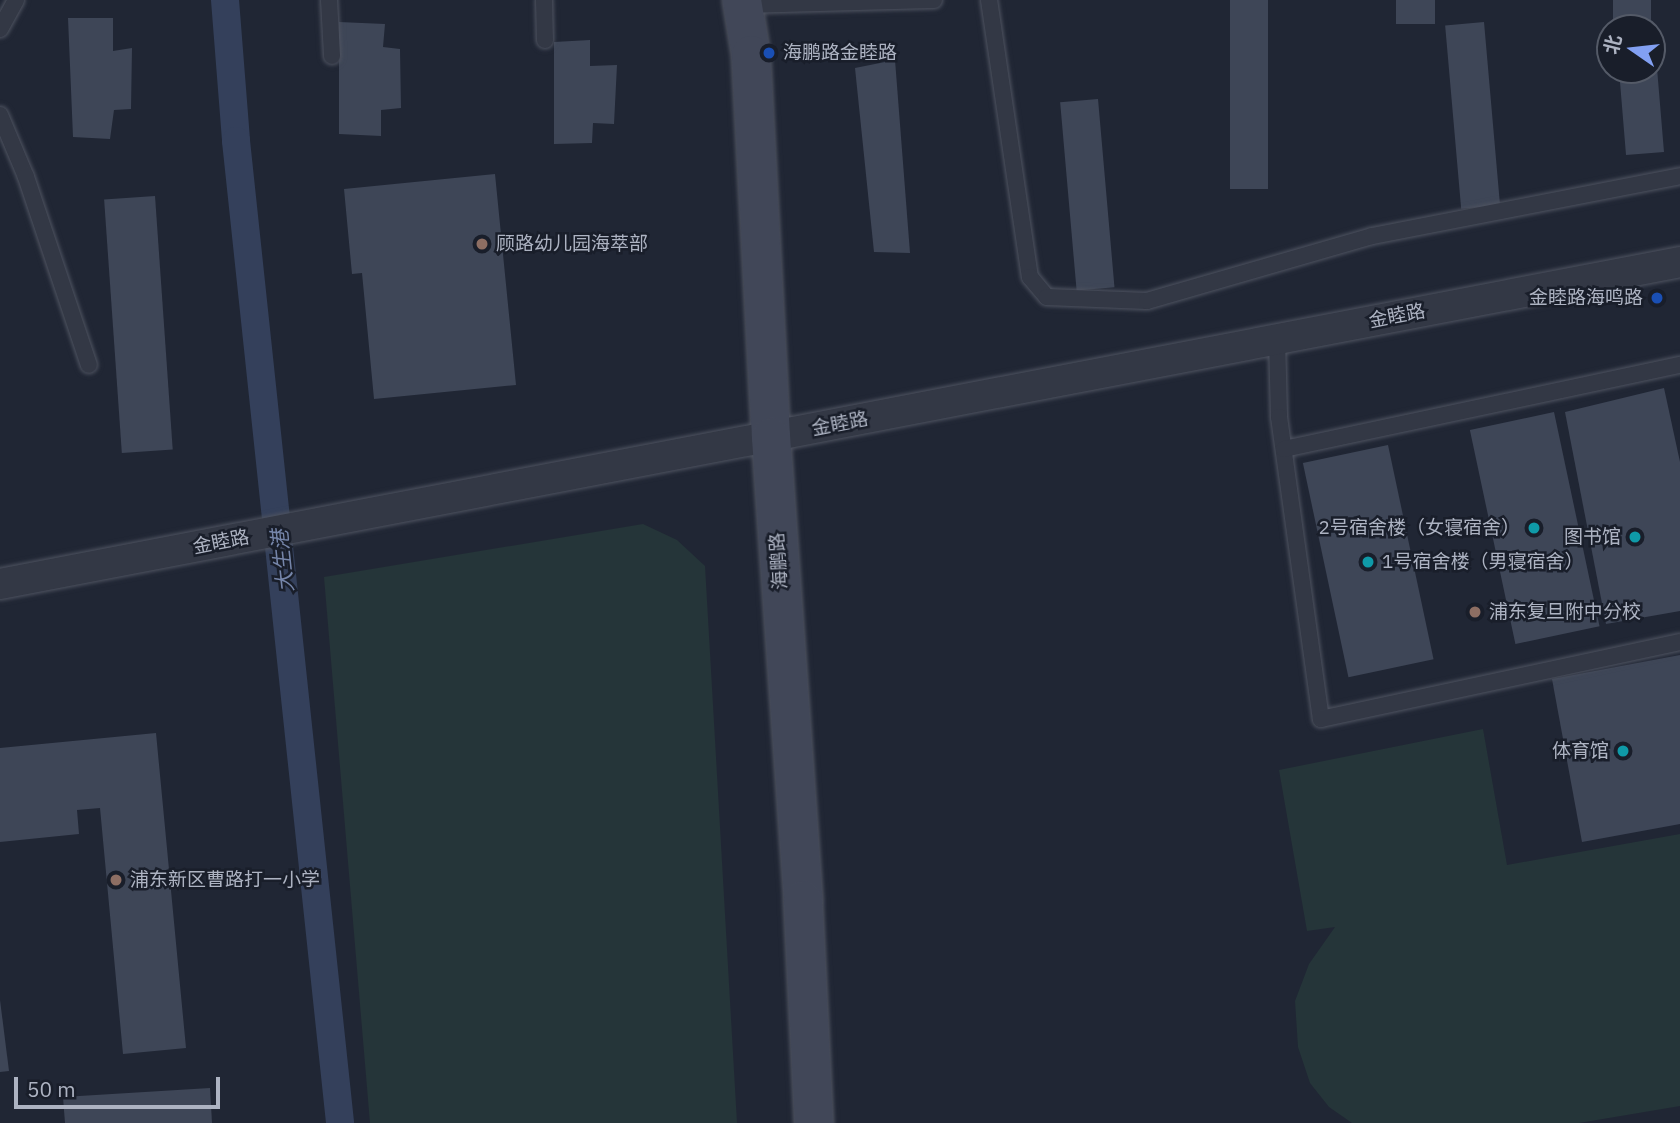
<!DOCTYPE html>
<html>
<head>
<meta charset="utf-8">
<style>
  body { margin:0 }
  #map { position:relative; width:1680px; height:1123px; overflow:hidden; background:#202634; font-family:"IBM Plex Sans","Noto Sans SC",sans-serif }
  div>[style] { position:absolute }
  [style*='--x'] { left:calc(var(--x)*1px); top:calc(var(--y)*1px); width:calc(var(--w)*1px); rotate:calc(var(--a)*1deg) }
  .green>* { inset:0; background:#253539 }
  .canal>* { height:28px; margin:-14px; padding:0 14px; transform-origin:14px; border-radius:14px; background:#34405b }
  .building>* { inset:0; background:#3e4657; transform-origin:0 0 }
  .roads { filter:drop-shadow(0 0 2px #4e5360) drop-shadow(0 0 2px #4e5360) }
  .lane>* { height:16px; margin:-8px; padding:0 8px; transform-origin:8px; border-radius:8px; background:#333845 }
  .street>* { height:30px; margin:-15px; padding:0 15px; transform-origin:15px; border-radius:15px; background:#333845 }
  .secondary>* { height:38px; margin:-19px; padding:0 19px; transform-origin:19px; border-radius:19px; background:#414758 }
  .dots>* { width:19px; height:19px; translate:-50% -50%; box-sizing:border-box; border:4px solid #191e2a; border-radius:50% }
  span { translate:-50% -50%; white-space:nowrap; text-align:center; line-height:1.15; -webkit-text-stroke:5px #191e2a; paint-order:stroke }
  .poi-label { font-size:19px; color:#adb3c2 }
  .left { translate:0 -50%; text-align:left }
  .right { translate:-100% -50%; text-align:right }
  .street-label { font-size:19px; color:#adb3c2 }
  .water-label { font-size:21px; color:#7686aa; font-style:italic }
  .north { position:absolute; left:1596px; top:14px; width:70px; height:70px; box-sizing:border-box; background:#191e2a; border:2px solid #545a67; border-radius:50%; rotate:284deg; font-size:19px; font-weight:700; line-height:28px; text-align:center; color:#adb3c2 }
  .north::after { content:''; display:block; margin:auto; width:24px; height:32px; background:#82a0f2; clip-path:polygon(50% 0,100% 100%,50% 72%,0 100%) }
  .scale { position:absolute; left:14px; top:1077px; width:206px; height:32px; box-sizing:border-box; border:4px solid #adb3c2; border-top:0; padding-left:9px; font-size:21px; line-height:24px; white-space:nowrap; color:#adb3c2; -webkit-text-stroke:5px #191e2a; paint-order:stroke }
</style>
</head>
<body>
<div id="map">
  <div class="green">
    <div style="clip-path:polygon(643px 524px,677px 540px,705px 566px,737px 1123px,370px 1123px,324px 577px)"></div>
    <div style="clip-path:polygon(1483px 729px,1507px 865px,1680px 834px,1680px 1106px,1579px 1123px,1352px 1123px,1329px 1107px,1310px 1083px,1298px 1047px,1295px 1001px,1309px 964px,1335px 927px,1307px 931px,1279px 770px)"></div>
  </div>
  <div class="canal">
    <div style="--x:225;--y:0;--w:141;--a:85.5"></div>
    <div style="--x:236;--y:141;--w:987;--a:83.95"></div>
  </div>
  <div class="building">
    <div style="left:1230px;top:0;width:38px;height:189px"></div>
    <div style="left:1396px;top:0;width:39px;height:24px"></div>
    <div style="left:1613px;top:0;width:38px;height:28px"></div>
    <div style="clip-path:polygon(68px 18px,113px 18px,113px 51px,132px 48px,131px 109px,114px 110px,110px 139px,73px 137px)"></div>
    <div style="clip-path:polygon(339px 22px,385px 24px,383px 47px,400px 49px,401px 108px,381px 110px,381px 136px,339px 134px)"></div>
    <div style="left:1484px;top:22px;width:184px;height:39px;rotate:85deg"></div>
    <div style="clip-path:polygon(1654px 32px,1664px 152px,1626px 155px,1619px 70px,1652px 70px)"></div>
    <div style="clip-path:polygon(590px 40px,590px 66px,617px 65px,614px 124px,593px 123px,592px 143px,554px 144px,554px 42px)"></div>
    <div style="clip-path:polygon(895px 60px,910px 253px,874px 252px,855px 68px)"></div>
    <div style="left:1098px;top:99px;width:189px;height:38px;rotate:85deg"></div>
    <div style="clip-path:polygon(495px 174px,516px 385px,374px 399px,362px 273px,352px 274px,344px 189px)"></div>
    <div style="left:155px;top:196px;width:254px;height:51px;rotate:86deg"></div>
    <div style="clip-path:polygon(1664px 388px,1680px 462px,1680px 611px,1606px 624px,1565px 412px)"></div>
    <div style="left:1554px;top:412px;width:219px;height:86px;rotate:78deg"></div>
    <div style="left:1388px;top:445px;width:219px;height:87px;rotate:78deg"></div>
    <div style="clip-path:polygon(1680px 655px,1680px 824px,1582px 842px,1552px 679px)"></div>
    <div style="clip-path:polygon(156px 733px,186px 1048px,123px 1054px,100px 808px,77px 810px,79px 834px,0 842px,0 748px)"></div>
    <div style="clip-path:polygon(0 1000px,9px 1071px,0 1072px)"></div>
    <div style="clip-path:polygon(210px 1088px,212px 1123px,65px 1123px,63px 1097px)"></div>
  </div>
  <div class="roads">
    <div class="lane">
      <div style="--x:329;--y:0;--w:56;--a:86.9"></div>
      <div style="--x:544;--y:0;--w:40;--a:88.6"></div>
      <div style="--x:989;--y:0;--w:280;--a:81.6"></div>
      <div style="--x:1030;--y:277;--w:26;--a:50"></div>
      <div style="--x:1047;--y:297;--w:100;--a:2.3"></div>
      <div style="--x:1147;--y:301;--w:234;--a:-16.1"></div>
      <div style="--x:1372;--y:236;--w:314;--a:-11"></div>
      <div style="--x:743;--y:5;--w:191;--a:-1.5"></div>
      <div style="--x:0;--y:29;--w:33;--a:-61"></div>
      <div style="--x:0;--y:115;--w:67;--a:67.2"></div>
      <div style="--x:26;--y:177;--w:198;--a:71.5"></div>
      <div style="--x:1277;--y:339;--w:78;--a:88.5"></div>
      <div style="--x:1279;--y:417;--w:305;--a:82.1"></div>
      <div style="--x:1321;--y:719;--w:367;--a:-12.1"></div>
      <div style="--x:1284;--y:449;--w:405;--a:-12"></div>
    </div>
    <div class="street">
      <div style="--x:0;--y:584;--w:1711;--a:-10.85"></div>
    </div>
    <div class="secondary">
      <div style="--x:742;--y:0;--w:56;--a:80.7"></div>
      <div style="--x:751;--y:55;--w:383;--a:87"></div>
      <div style="--x:771;--y:437;--w:464;--a:86"></div>
      <div style="--x:803;--y:900;--w:223;--a:87.2"></div>
    </div>
  </div>
  <div class="dots">
    <div style="left:769px;top:53px;background:#1a4fb4"></div>
    <div style="left:482px;top:244px;background:#8d6e63"></div>
    <div style="left:1657px;top:298px;background:#1a4fb4"></div>
    <div style="left:1534px;top:528px;background:#0f9aa8"></div>
    <div style="left:1635px;top:537px;background:#0f9aa8"></div>
    <div style="left:1368px;top:562px;background:#0f9aa8"></div>
    <div style="left:1475px;top:612px;background:#8d6e63"></div>
    <div style="left:1623px;top:751px;background:#0f9aa8"></div>
    <div style="left:116px;top:880px;background:#8d6e63"></div>
  </div>
  <div class="poi-label">
    <span class="left" style="left:783px;top:53px">海鹏路金睦路</span>
    <span class="left" style="left:496px;top:244px">顾路幼儿园海萃部</span>
    <span class="right" style="left:1643px;top:298px">金睦路海鸣路</span>
    <span class="right" style="left:1520px;top:528px">2号宿舍楼（女寝宿舍）</span>
    <span class="right" style="left:1621px;top:537px">图书馆</span>
    <span class="left" style="left:1382px;top:562px">1号宿舍楼（男寝宿舍）</span>
    <span class="left" style="left:1489px;top:612px">浦东复旦附中分校</span>
    <span class="right" style="left:1609px;top:751px">体育馆</span>
    <span class="left" style="left:130px;top:880px">浦东新区曹路打一小学</span>
  </div>
  <div class="street-label">
    <span style="left:1397px;top:316px;rotate:-11deg">金睦路</span>
    <span style="left:840px;top:424px;rotate:-11deg">金睦路</span>
    <span style="left:221px;top:542px;rotate:-11deg">金睦路</span>
    <span style="left:779px;top:561px;rotate:-94deg">海鹏路</span>
  </div>
  <div class="water-label">
    <span style="left:282px;top:561px;rotate:-96deg">大生港</span>
  </div>
  <div class="north">北</div>
  <div class="scale">50 m</div>
</div>
</body>
</html>
